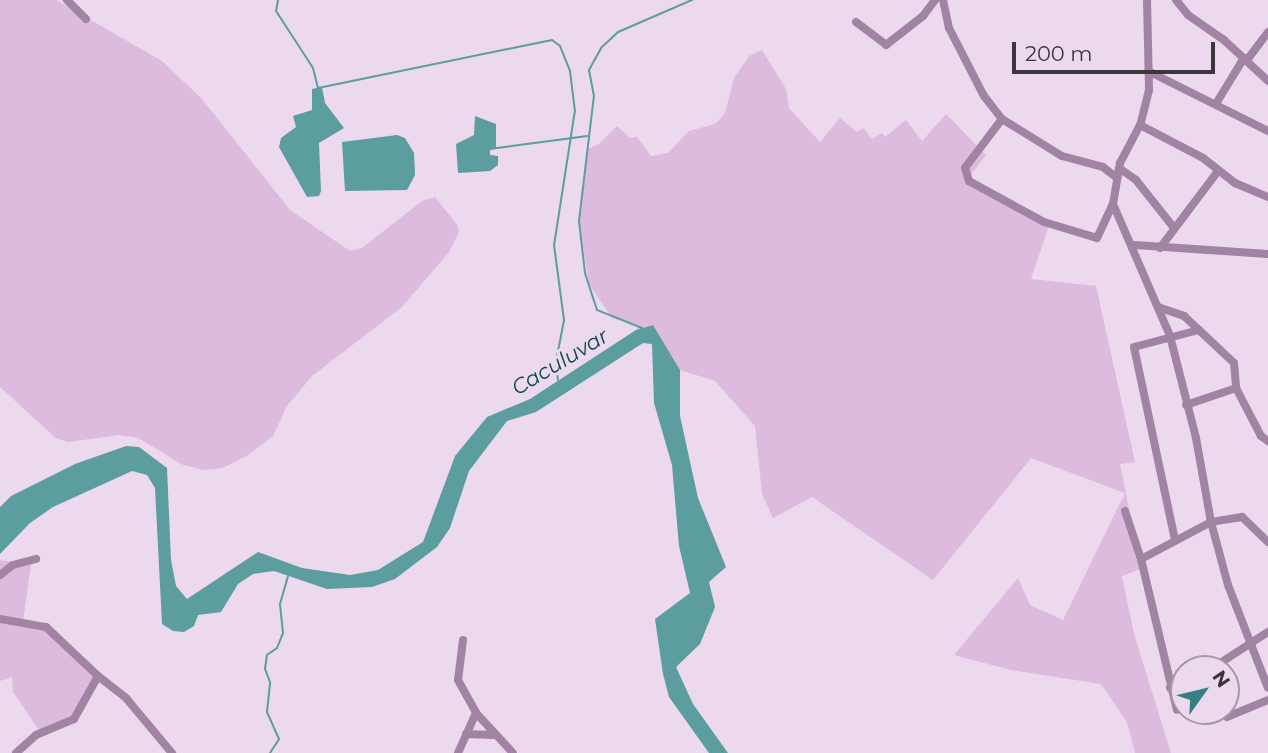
<!DOCTYPE html>
<html>
<head>
<meta charset="utf-8">
<style>
  body { margin:0 }
  #map { position:relative; width:1268px; height:753px; overflow:hidden; background:#ecd9ed; font-family:Montserrat,sans-serif }
  div>[style] { position:absolute }
  [style*='--x'] { left:calc(var(--x)*1px); top:calc(var(--y)*1px); width:calc(var(--w)*1px); rotate:calc(var(--a)*1deg) }
  .green>* { inset:0; background:#dcbbde }
  .water>* { inset:0; background:#5c9d9f }
  .stream>* { height:2px; margin:-1px; padding:0 1px; transform-origin:1px; border-radius:1px; background:#5c9d9f }
  .street>* { height:8px; margin:-4px; padding:0 4px; transform-origin:4px; border-radius:4px; background:#a183a3 }
  span { translate:-50% -50%; white-space:nowrap; text-align:center; line-height:1.15; -webkit-text-stroke:6px #ecd9ed; paint-order:stroke }
  .water-label { font-size:21px; color:#0a484a; font-style:italic }
  .north { position:absolute; left:1170px; top:655px; width:70px; height:70px; box-sizing:border-box; background:#ecd9ed; border:2px solid #a697a7; border-radius:50%; rotate:56deg; font-size:19px; font-weight:700; line-height:28px; text-align:center; color:#3d353d }
  .north::after { content:''; display:block; margin:auto; width:24px; height:32px; background:#367f82; clip-path:polygon(50% 0,100% 100%,50% 72%,0 100%) }
  .scale { position:absolute; left:1012px; top:42px; width:203px; height:32px; box-sizing:border-box; border:4px solid #3d353d; border-top:0; padding-left:9px; font-size:21px; line-height:24px; white-space:nowrap; color:#3d353d; -webkit-text-stroke:5px #ecd9ed; paint-order:stroke }
</style>
</head>
<body>
<div id="map">
  <div class="green">
    <div style="clip-path:polygon(0 0,56px 0,162px 61px,202px 99px,290px 210px,350px 251px,362px 248px,422px 201px,435px 197px,458px 226px,459px 232px,449px 252px,402px 307px,312px 376px,287px 406px,273px 436px,248px 455px,223px 468px,204px 470px,183px 465px,138px 438px,119px 435px,68px 442px,56px 438px,0 387px)"></div>
    <div style="clip-path:polygon(762px 50px,786px 89px,789px 108px,820px 142px,840px 118px,857px 132px,864px 128px,872px 139px,882px 133px,885px 137px,906px 120px,922px 141px,946px 114px,986px 155px,969px 177px,1050px 223px,1031px 279px,1096px 286px,1135px 462px,1120px 464px,1141px 569px,1122px 576px,1134px 634px,1171px 753px,1135px 753px,1127px 722px,1101px 684px,1011px 670px,954px 655px,1018px 578px,1030px 605px,1063px 620px,1125px 493px,1031px 458px,933px 580px,812px 497px,773px 518px,762px 494px,755px 426px,715px 381px,680px 370px,653px 325px,636px 330px,638px 326px,612px 318px,589px 284px,579px 221px,587px 149px,599px 144px,617px 126px,630px 138px,637px 137px,651px 156px,668px 153px,689px 131px,715px 124px,725px 113px,734px 78px,749px 56px)"></div>
    <div style="clip-path:polygon(0 560px,31px 565px,23px 621px,43px 626px,98px 676px,74px 719px,41px 733px,13px 692px,12px 677px,0 681px)"></div>
  </div>
  <div class="water">
    <div style="clip-path:polygon(322px 87px,325px 103px,344px 128px,319px 143px,321px 191px,319px 196px,307px 197px,279px 147px,281px 138px,296px 127px,293px 116px,312px 110px,312px 89px)"></div>
    <div style="clip-path:polygon(475px 116px,496px 124px,496px 148px,490px 150px,490px 155px,498px 156px,498px 165px,490px 171px,458px 173px,456px 144px,474px 135px)"></div>
    <div style="clip-path:polygon(397px 135px,405px 138px,414px 153px,415px 175px,407px 190px,345px 191px,342px 142px)"></div>
    <div style="clip-path:polygon(653px 325px,680px 370px,680px 416px,698px 498px,726px 567px,709px 582px,715px 607px,700px 644px,676px 667px,693px 704px,728px 753px,709px 753px,669px 697px,663px 674px,655px 619px,690px 593px,679px 546px,672px 465px,654px 403px,652px 344px,643px 343px,536px 412px,507px 421px,469px 471px,450px 528px,437px 547px,395px 579px,372px 587px,327px 589px,274px 571px,253px 574px,238px 584px,221px 612px,198px 615px,194px 626px,184px 632px,173px 631px,162px 624px,155px 488px,147px 475px,132px 471px,53px 507px,30px 523px,0 554px,0 507px,11px 496px,75px 464px,126px 446px,139px 447px,167px 468px,171px 560px,176px 586px,187px 599px,258px 552px,302px 568px,350px 575px,378px 570px,423px 542px,455px 456px,487px 417px,530px 399px,636px 330px)"></div>
  </div>
  <div class="stream">
    <div style="--x:278;--y:0;--w:11;--a:100"></div>
    <div style="--x:276;--y:11;--w:68;--a:57"></div>
    <div style="--x:313;--y:68;--w:21;--a:76"></div>
    <div style="--x:318;--y:88;--w:239;--a:-11.6"></div>
    <div style="--x:552;--y:40;--w:10;--a:37"></div>
    <div style="--x:560;--y:46;--w:27;--a:68"></div>
    <div style="--x:570;--y:71;--w:39;--a:83"></div>
    <div style="--x:575;--y:110;--w:137;--a:98.8"></div>
    <div style="--x:554;--y:245;--w:76;--a:82.4"></div>
    <div style="--x:564;--y:320;--w:43;--a:100.8"></div>
    <div style="--x:556;--y:362;--w:18;--a:84"></div>
    <div style="--x:490;--y:149;--w:98;--a:-7.6"></div>
    <div style="--x:642;--y:328;--w:48;--a:-158.2"></div>
    <div style="--x:597;--y:310;--w:39;--a:-108"></div>
    <div style="--x:585;--y:273;--w:52;--a:-96.6"></div>
    <div style="--x:579;--y:221;--w:126;--a:-83.2"></div>
    <div style="--x:594;--y:96;--w:26;--a:-101"></div>
    <div style="--x:589;--y:70;--w:26;--a:-61"></div>
    <div style="--x:602;--y:47;--w:22;--a:-43"></div>
    <div style="--x:618;--y:32;--w:81;--a:-23.4"></div>
    <div style="--x:270;--y:753;--w:17;--a:-57"></div>
    <div style="--x:279;--y:739;--w:30;--a:-114"></div>
    <div style="--x:267;--y:712;--w:30;--a:-84"></div>
    <div style="--x:270;--y:682;--w:14;--a:-111"></div>
    <div style="--x:265;--y:669;--w:14;--a:-82"></div>
    <div style="--x:267;--y:655;--w:12;--a:-35"></div>
    <div style="--x:277;--y:648;--w:16;--a:-68"></div>
    <div style="--x:283;--y:633;--w:29;--a:-96"></div>
    <div style="--x:280;--y:604;--w:29;--a:-74"></div>
  </div>
  <div class="street">
    <div style="--x:67;--y:0;--w:27;--a:45"></div>
    <div style="--x:943;--y:0;--w:29;--a:78"></div>
    <div style="--x:949;--y:28;--w:76;--a:62.8"></div>
    <div style="--x:984;--y:96;--w:29;--a:52"></div>
    <div style="--x:1002;--y:119;--w:70;--a:31.7"></div>
    <div style="--x:1062;--y:156;--w:42;--a:15"></div>
    <div style="--x:1103;--y:167;--w:18;--a:38"></div>
    <div style="--x:1147;--y:0;--w:90;--a:88.7"></div>
    <div style="--x:1149;--y:90;--w:36;--a:104"></div>
    <div style="--x:1140;--y:125;--w:43;--a:117.8"></div>
    <div style="--x:1120;--y:163;--w:42;--a:99.7"></div>
    <div style="--x:1113;--y:204;--w:144;--a:66.6"></div>
    <div style="--x:1170;--y:336;--w:105;--a:75.7"></div>
    <div style="--x:1196;--y:438;--w:85;--a:79.9"></div>
    <div style="--x:1211;--y:522;--w:79;--a:152.1"></div>
    <div style="--x:1141;--y:559;--w:155;--a:76.6"></div>
    <div style="--x:1176;--y:0;--w:19;--a:51"></div>
    <div style="--x:1188;--y:15;--w:44;--a:34.8"></div>
    <div style="--x:1224;--y:40;--w:60;--a:43"></div>
    <div style="--x:856;--y:22;--w:38;--a:37"></div>
    <div style="--x:886;--y:45;--w:47;--a:-38.1"></div>
    <div style="--x:923;--y:16;--w:20;--a:-53"></div>
    <div style="--x:1247;--y:60;--w:35;--a:-53"></div>
    <div style="--x:1148;--y:71;--w:134;--a:26.6"></div>
    <div style="--x:1217;--y:102;--w:52;--a:-58.5"></div>
    <div style="--x:1002;--y:119;--w:61;--a:127.1"></div>
    <div style="--x:965;--y:168;--w:14;--a:73"></div>
    <div style="--x:969;--y:181;--w:85;--a:28.7"></div>
    <div style="--x:1044;--y:222;--w:55;--a:16.8"></div>
    <div style="--x:1097;--y:238;--w:38;--a:-65"></div>
    <div style="--x:1140;--y:125;--w:71;--a:27.6"></div>
    <div style="--x:1203;--y:158;--w:41;--a:38"></div>
    <div style="--x:1235;--y:183;--w:36;--a:23"></div>
    <div style="--x:1119;--y:168;--w:21;--a:35"></div>
    <div style="--x:1136;--y:180;--w:61;--a:51.6"></div>
    <div style="--x:1135;--y:245;--w:133;--a:3.9"></div>
    <div style="--x:1160;--y:248;--w:96;--a:-53"></div>
    <div style="--x:1158;--y:307;--w:28;--a:19"></div>
    <div style="--x:1184;--y:316;--w:21;--a:43"></div>
    <div style="--x:1186;--y:405;--w:53;--a:-18.8"></div>
    <div style="--x:1125;--y:511;--w:51;--a:71.6"></div>
    <div style="--x:1175;--y:540;--w:197;--a:-102"></div>
    <div style="--x:1134;--y:347;--w:67;--a:-14.7"></div>
    <div style="--x:1199;--y:330;--w:48;--a:43.3"></div>
    <div style="--x:1234;--y:363;--w:25;--a:85"></div>
    <div style="--x:1236;--y:388;--w:54;--a:62.5"></div>
    <div style="--x:1261;--y:436;--w:9;--a:36"></div>
    <div style="--x:1268;--y:542;--w:36;--a:-136"></div>
    <div style="--x:1242;--y:517;--w:31;--a:171"></div>
    <div style="--x:1211;--y:522;--w:65;--a:74.9"></div>
    <div style="--x:1228;--y:585;--w:110;--a:68.8"></div>
    <div style="--x:0;--y:575;--w:16;--a:-38"></div>
    <div style="--x:13;--y:565;--w:24;--a:-15"></div>
    <div style="--x:0;--y:619;--w:47;--a:9.9"></div>
    <div style="--x:46;--y:627;--w:71;--a:43.3"></div>
    <div style="--x:463;--y:640;--w:40;--a:97.1"></div>
    <div style="--x:458;--y:680;--w:38;--a:61"></div>
    <div style="--x:476;--y:713;--w:54;--a:47.2"></div>
    <div style="--x:1211;--y:669;--w:68;--a:-33"></div>
    <div style="--x:1170;--y:688;--w:15;--a:-23"></div>
    <div style="--x:1227;--y:717;--w:44;--a:-22.5"></div>
    <div style="--x:466;--y:734;--w:27;--a:2"></div>
    <div style="--x:16;--y:753;--w:27;--a:-42"></div>
    <div style="--x:36;--y:735;--w:41;--a:-22.8"></div>
    <div style="--x:74;--y:719;--w:49;--a:-60.8"></div>
    <div style="--x:98;--y:676;--w:36;--a:38"></div>
    <div style="--x:126;--y:698;--w:72;--a:50.1"></div>
    <div style="--x:458;--y:753;--w:44;--a:-65.8"></div>
  </div>
  <div class="water-label">
    <span style="left:560px;top:362px;rotate:-31deg">Caculuvar</span>
  </div>
  <div class="north">N</div>
  <div class="scale">200 m</div>
</div>
</body>
</html>
